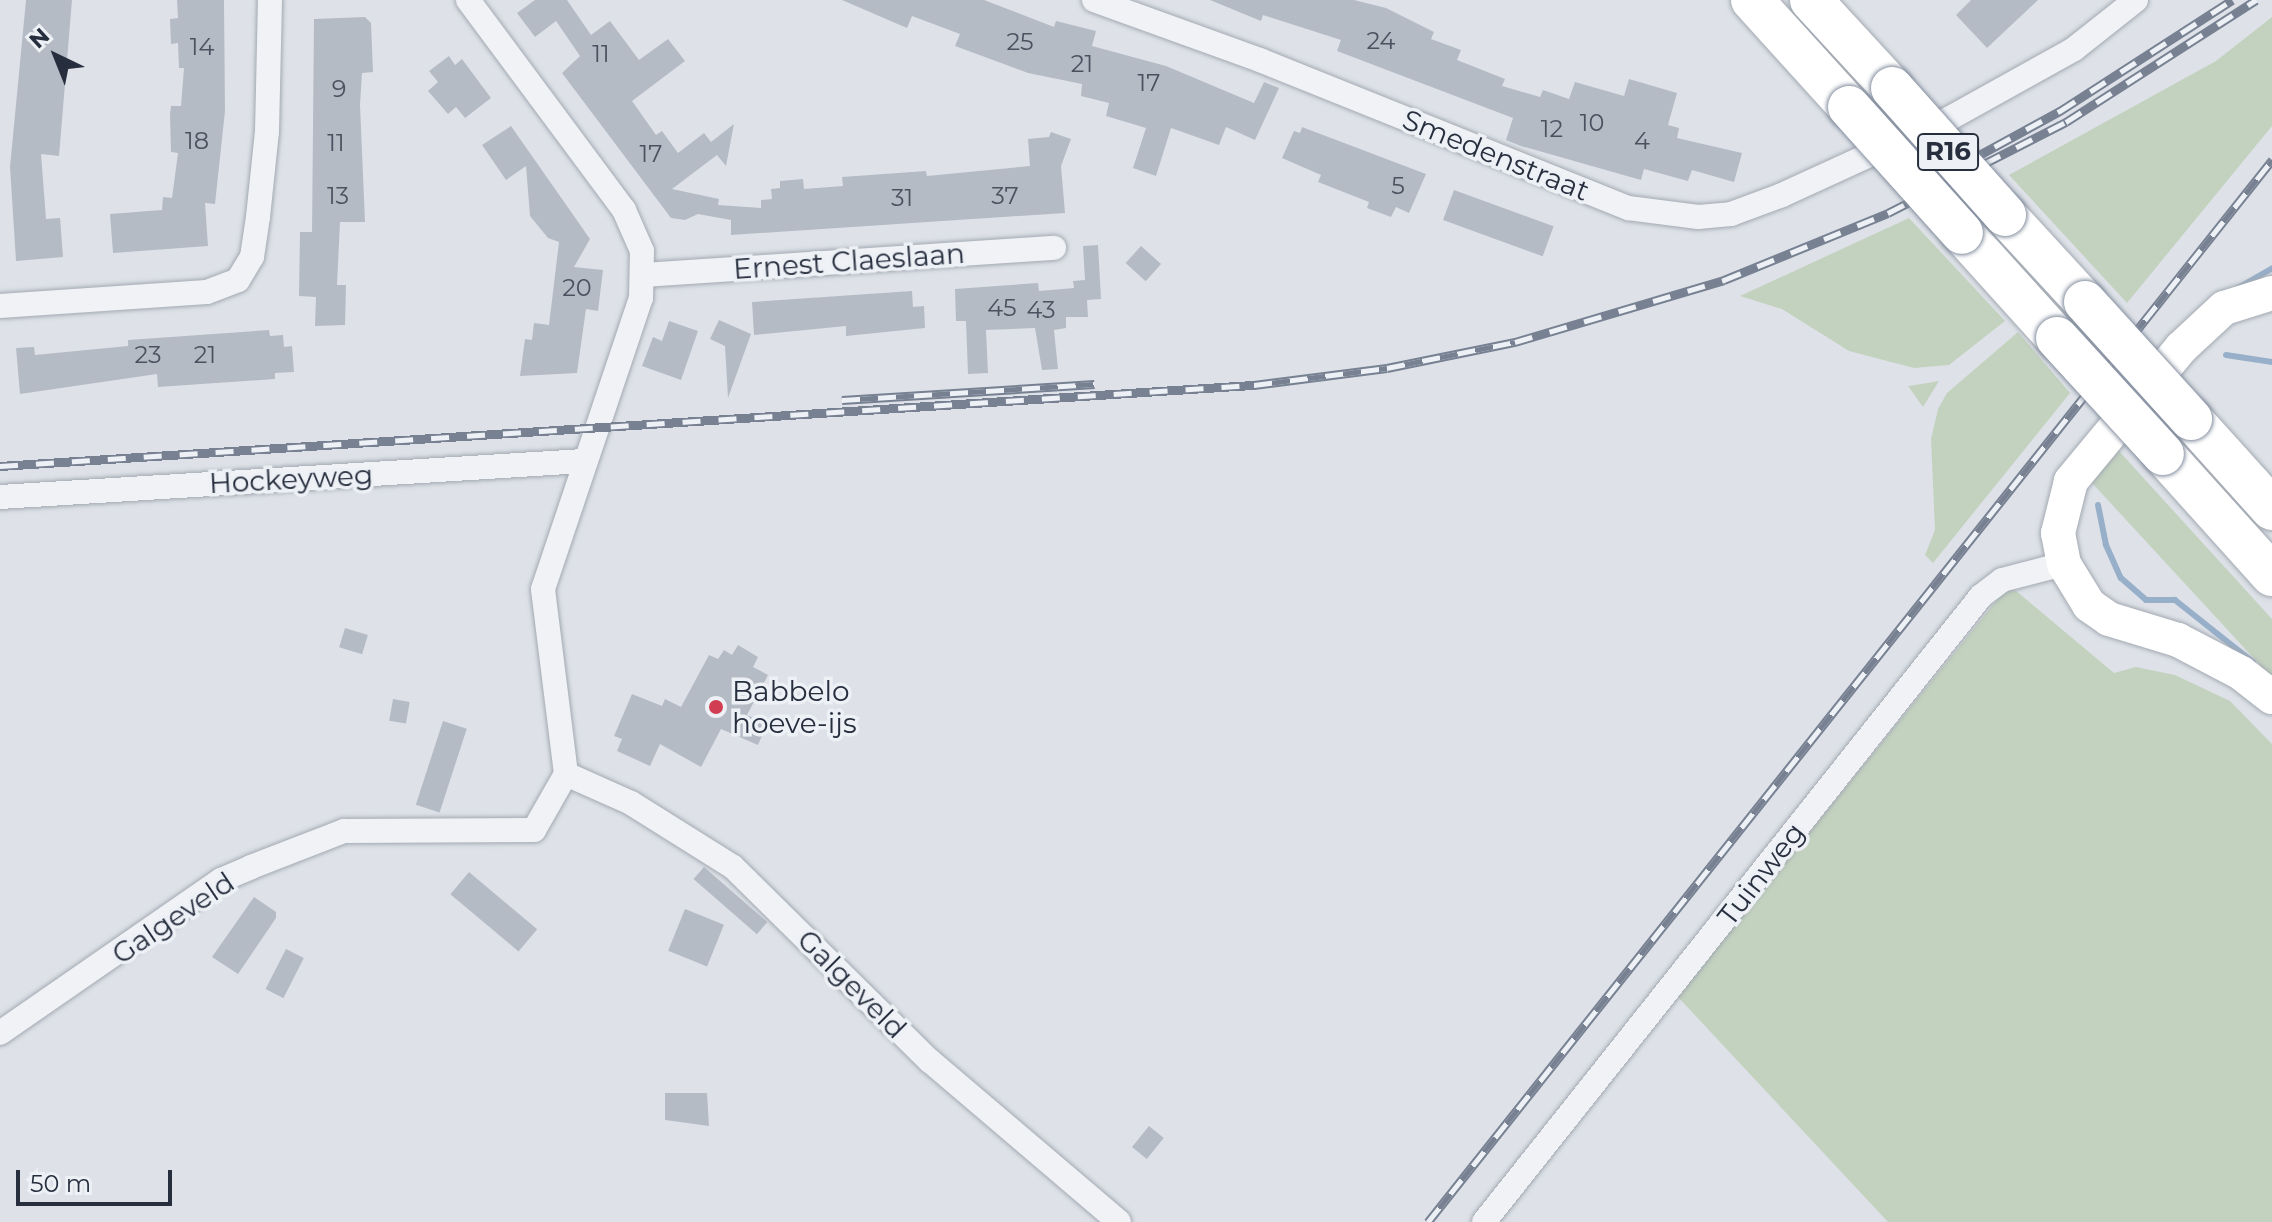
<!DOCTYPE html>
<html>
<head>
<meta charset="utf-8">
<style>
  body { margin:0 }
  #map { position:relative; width:2272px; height:1222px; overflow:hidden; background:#dee2e8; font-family:Montserrat,sans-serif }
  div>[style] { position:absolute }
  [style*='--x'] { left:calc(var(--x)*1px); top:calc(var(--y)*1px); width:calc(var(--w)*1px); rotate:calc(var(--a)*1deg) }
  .green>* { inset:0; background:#c3d2bf }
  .stream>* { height:6px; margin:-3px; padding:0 3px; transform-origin:3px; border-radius:3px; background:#97afc9 }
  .building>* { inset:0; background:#b5bbc5; transform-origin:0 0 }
  .roads { filter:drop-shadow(0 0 2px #a3a9b2) drop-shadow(0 0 2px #a3a9b2) }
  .street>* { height:24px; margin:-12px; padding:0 12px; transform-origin:12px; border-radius:12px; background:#f0f2f6 }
  .secondary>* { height:34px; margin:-17px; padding:0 17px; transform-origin:17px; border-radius:17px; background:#fff }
  .highway>* { height:42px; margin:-21px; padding:0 21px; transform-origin:21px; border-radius:21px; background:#fff }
  .rail>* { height:9px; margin-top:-4.5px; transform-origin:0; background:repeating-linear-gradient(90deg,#edf0f5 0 18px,#778192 0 36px); box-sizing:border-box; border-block:2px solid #778192 }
  .bridges { filter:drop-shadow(0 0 2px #858f9f) drop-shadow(0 0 2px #858f9f) }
  .highway-bridge>* { height:42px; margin:-21px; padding:0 21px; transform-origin:21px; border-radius:21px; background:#fff }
  .dots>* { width:22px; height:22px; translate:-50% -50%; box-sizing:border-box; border:4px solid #edf0f5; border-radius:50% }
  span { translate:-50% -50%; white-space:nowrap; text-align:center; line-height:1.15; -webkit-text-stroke:7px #edf0f5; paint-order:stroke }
  .number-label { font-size:24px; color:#4a5260 }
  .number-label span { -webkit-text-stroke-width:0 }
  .shield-label span { padding:2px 6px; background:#edf0f5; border:2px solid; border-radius:6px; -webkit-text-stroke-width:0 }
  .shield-label { font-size:26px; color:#272f3f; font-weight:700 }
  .street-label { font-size:28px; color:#272f3f }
  .poi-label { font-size:28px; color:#272f3f }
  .left { translate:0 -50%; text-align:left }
  .north { position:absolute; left:16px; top:16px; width:80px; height:80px; -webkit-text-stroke:6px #edf0f5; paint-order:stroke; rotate:317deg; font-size:22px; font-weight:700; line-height:32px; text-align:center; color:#272f3f }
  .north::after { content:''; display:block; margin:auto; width:28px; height:36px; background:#272f3f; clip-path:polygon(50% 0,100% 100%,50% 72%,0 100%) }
  .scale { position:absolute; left:16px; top:1170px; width:156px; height:36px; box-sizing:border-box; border:4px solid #272f3f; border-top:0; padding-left:10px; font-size:24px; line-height:28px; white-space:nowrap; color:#272f3f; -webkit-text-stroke:6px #edf0f5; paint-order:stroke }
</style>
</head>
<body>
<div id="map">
  <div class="green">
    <div style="clip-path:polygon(2272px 17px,2272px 126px,2127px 303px,2009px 175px,2216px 61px)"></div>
    <div style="clip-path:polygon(1909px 218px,2005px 321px,1949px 365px,1914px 368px,1849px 351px,1782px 309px,1740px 296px)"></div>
    <div style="clip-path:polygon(2018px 332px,2070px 393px,1933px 563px,1925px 555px,1935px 530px,1931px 439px,1938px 409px,1947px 393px)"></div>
    <div style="clip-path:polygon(1939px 381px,1923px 407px,1908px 386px,1909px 386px)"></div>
    <div style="clip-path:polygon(2119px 451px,2272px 619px,2272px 678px,2092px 483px)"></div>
    <div style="clip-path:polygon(2009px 585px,2114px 673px,2136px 667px,2175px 675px,2230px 701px,2272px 744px,2272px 1222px,1888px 1222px,1677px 996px)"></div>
  </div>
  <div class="stream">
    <div style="--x:2238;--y:288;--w:39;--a:-30"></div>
    <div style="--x:2226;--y:355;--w:47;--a:8.7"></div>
    <div style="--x:2098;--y:505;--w:41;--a:78.7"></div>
    <div style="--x:2106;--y:545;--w:36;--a:66"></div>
    <div style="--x:2121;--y:578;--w:33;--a:41"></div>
    <div style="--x:2146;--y:600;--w:29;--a:0"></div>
    <div style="--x:2175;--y:600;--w:100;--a:38.5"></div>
  </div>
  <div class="building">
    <div style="clip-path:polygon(26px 0,72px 0,59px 156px,41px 154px,46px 219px,60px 218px,63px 257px,16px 261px,10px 167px)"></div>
    <div style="clip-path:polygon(177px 0,224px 0,225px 111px,215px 204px,205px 203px,208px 246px,113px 253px,110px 214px,162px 210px,163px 197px,172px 198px,178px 153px,171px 152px,170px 115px,171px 106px,181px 106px,184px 68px,179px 68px,178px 43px,171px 44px,170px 19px,178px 18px)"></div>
    <div style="clip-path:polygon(535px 0,567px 0,591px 35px,610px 21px,639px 60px,668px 39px,685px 61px,632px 101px,656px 135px,662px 131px,678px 153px,704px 133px,711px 142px,734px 124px,726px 166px,717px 155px,672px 189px,719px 199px,718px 205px,761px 208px,761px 200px,772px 199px,771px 189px,780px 188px,780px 181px,803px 179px,804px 189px,843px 186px,842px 177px,926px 171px,927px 176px,1030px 166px,1028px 139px,1049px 137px,1051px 132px,1071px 139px,1061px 166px,1065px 213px,731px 235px,731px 220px,698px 214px,685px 220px,671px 218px,562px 73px,580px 56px,556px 21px,535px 37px,517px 13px)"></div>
    <div style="clip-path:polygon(842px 0,984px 0,1054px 27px,1056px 21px,1096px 31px,1092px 46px,1166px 66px,1254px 103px,1264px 82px,1279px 88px,1255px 140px,1226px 127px,1219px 145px,1171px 128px,1156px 176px,1133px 168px,1146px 128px,1106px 116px,1109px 103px,1081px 96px,1082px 84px,1028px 73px,955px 46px,960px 34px,912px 16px,907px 28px)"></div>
    <div style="clip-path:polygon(1210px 0,1354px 0,1386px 8px,1434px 32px,1431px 39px,1461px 50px,1457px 60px,1505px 79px,1502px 86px,1540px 97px,1543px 90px,1569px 99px,1575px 82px,1624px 96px,1629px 79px,1677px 93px,1668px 125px,1679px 128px,1677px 138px,1742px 153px,1734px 182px,1692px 170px,1688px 181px,1644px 169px,1641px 180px,1521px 146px,1506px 140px,1513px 118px,1337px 51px,1341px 40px,1263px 15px,1261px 21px)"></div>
    <div style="clip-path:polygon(1971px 0,2038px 0,1987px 48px,1956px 15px)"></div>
    <div style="clip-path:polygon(365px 17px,371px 23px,373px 72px,362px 73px,360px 105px,365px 222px,340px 222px,337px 285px,346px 285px,345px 325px,315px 326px,316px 297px,299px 296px,300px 232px,312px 232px,314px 19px)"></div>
    <div style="clip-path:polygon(449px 56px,455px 65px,462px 59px,491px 98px,465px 118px,456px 107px,448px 114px,428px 91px,438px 82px,429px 71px)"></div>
    <div style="clip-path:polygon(511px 126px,590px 239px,574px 267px,603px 270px,598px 311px,586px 309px,577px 373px,520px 376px,525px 339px,532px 340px,534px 323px,549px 325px,559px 242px,548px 238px,530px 216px,526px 166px,506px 180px,482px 145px)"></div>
    <div style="clip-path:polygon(1302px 127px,1426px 174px,1409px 213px,1396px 207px,1391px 217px,1367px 208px,1369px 202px,1318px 182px,1321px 175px,1282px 158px,1294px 131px,1300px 133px)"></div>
    <div style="left:1454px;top:190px;width:106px;height:32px;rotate:20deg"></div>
    <div style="clip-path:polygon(1098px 245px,1101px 299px,1087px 300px,1088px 317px,1066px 317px,1066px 328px,1054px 330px,1058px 369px,1042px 370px,1035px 328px,986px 330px,988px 373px,968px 374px,966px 321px,956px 321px,955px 289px,1038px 283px,1039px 291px,1074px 288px,1073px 281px,1085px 280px,1083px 246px)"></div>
    <div style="left:1141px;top:246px;width:27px;height:23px;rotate:42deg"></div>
    <div style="clip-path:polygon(912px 291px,913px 307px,924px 306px,925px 328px,846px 336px,846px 326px,754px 335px,752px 302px)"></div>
    <div style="clip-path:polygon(719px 320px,751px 334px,728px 398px,725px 346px,710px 339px)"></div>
    <div style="clip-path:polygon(669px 321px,698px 331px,681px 380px,642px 366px,653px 337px,662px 341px)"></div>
    <div style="clip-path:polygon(269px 330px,270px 336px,283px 335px,284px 347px,292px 346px,294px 372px,275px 373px,275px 379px,158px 387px,157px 374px,20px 394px,16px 348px,34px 347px,35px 355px,128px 346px,128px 340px)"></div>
    <div style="left:345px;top:628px;width:24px;height:20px;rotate:17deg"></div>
    <div style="clip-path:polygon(738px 645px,758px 657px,753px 667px,768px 675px,747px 715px,767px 724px,758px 745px,721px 729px,701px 767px,660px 744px,650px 766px,617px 751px,622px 739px,614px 736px,632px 694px,662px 706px,665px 699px,681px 707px,709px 655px,718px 659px,724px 650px,732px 655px)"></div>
    <div style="left:393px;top:699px;width:17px;height:22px;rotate:10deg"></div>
    <div style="left:443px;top:721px;width:25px;height:88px;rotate:18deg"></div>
    <div style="left:704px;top:867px;width:84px;height:16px;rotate:41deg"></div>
    <div style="left:469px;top:872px;width:89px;height:29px;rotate:40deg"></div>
    <div style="clip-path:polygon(254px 897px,276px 912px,276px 918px,238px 974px,212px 957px)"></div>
    <div style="left:685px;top:909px;width:42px;height:45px;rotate:22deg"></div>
    <div style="left:286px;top:949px;width:20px;height:45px;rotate:27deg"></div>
    <div style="clip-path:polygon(665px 1093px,707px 1093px,709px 1126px,665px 1120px)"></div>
    <div style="left:1149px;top:1126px;width:19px;height:27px;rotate:39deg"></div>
  </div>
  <div class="roads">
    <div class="street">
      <div style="--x:1094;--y:0;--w:177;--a:19.9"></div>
      <div style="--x:1260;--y:60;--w:397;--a:21.9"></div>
      <div style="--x:1628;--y:208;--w:71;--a:7.3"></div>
      <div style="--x:1698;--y:217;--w:33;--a:-5"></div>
      <div style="--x:1731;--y:214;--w:54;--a:-20.4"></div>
      <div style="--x:1782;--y:195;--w:187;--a:-24.6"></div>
      <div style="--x:1952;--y:117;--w:140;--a:-29.1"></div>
      <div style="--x:2074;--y:49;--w:79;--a:-38.3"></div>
      <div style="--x:644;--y:275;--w:411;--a:-3.8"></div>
      <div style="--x:0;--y:306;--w:207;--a:-3.9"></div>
      <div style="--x:207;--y:292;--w:33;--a:-21"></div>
      <div style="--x:238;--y:280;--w:27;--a:-59"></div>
      <div style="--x:252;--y:257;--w:40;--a:-81.5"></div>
      <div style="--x:258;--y:217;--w:85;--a:-84"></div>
      <div style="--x:267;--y:132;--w:132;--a:-88.7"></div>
      <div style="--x:0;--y:497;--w:584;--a:-3.53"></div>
      <div style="--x:566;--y:774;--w:71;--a:24"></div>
      <div style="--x:631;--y:803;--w:120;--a:32.1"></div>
      <div style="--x:733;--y:867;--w:276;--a:44.6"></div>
      <div style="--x:930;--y:1061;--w:248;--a:40.4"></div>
      <div style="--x:0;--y:1033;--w:269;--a:-34.7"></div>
      <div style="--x:221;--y:880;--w:33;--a:-23"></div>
      <div style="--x:251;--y:867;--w:100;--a:-21.2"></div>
      <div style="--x:344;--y:831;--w:190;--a:-0.3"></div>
      <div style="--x:534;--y:830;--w:64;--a:-60.3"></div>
      <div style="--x:566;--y:774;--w:186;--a:-97.1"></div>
      <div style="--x:543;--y:589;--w:307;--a:-71.4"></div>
      <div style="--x:641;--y:298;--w:47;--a:-88.8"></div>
      <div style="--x:642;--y:251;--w:45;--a:-113.7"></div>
      <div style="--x:624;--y:210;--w:262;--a:-126.6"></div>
      <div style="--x:1484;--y:1222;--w:799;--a:-51.55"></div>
      <div style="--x:1981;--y:596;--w:26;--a:-37"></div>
      <div style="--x:2002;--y:580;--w:64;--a:-14.5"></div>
    </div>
    <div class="secondary">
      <div style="--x:2272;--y:293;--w:50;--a:162.6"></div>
      <div style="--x:2224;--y:308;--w:59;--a:137.1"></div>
      <div style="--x:2181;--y:348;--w:173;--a:129.6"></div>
      <div style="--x:2071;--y:481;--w:54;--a:104"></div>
      <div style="--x:2058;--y:533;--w:32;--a:79"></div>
      <div style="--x:2064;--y:564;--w:48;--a:58.6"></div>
      <div style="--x:2089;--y:605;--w:24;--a:35"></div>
      <div style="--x:2109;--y:619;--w:72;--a:16.9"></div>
      <div style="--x:2178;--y:640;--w:71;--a:27.6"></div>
      <div style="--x:2241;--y:673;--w:39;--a:38"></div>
    </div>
    <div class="highway">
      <div style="--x:1752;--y:0;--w:144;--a:47.8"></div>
      <div style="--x:1811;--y:0;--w:120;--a:47.4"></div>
      <div style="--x:2005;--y:215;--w:118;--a:47.4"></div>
      <div style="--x:1962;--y:233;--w:142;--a:47.9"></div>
      <div style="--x:2191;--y:419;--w:121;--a:48"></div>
      <div style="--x:2163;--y:454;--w:163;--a:48"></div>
    </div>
  </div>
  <div class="rail">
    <div style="--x:1963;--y:164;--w:111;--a:-28.7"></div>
    <div style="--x:2060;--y:111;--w:205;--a:-32.8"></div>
    <div style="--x:842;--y:400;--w:253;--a:-3.6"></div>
    <div style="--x:0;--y:466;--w:1257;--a:-3.7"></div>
    <div style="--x:1254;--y:385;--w:134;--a:-7.3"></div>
    <div style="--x:1387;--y:368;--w:131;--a:-11.5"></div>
    <div style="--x:1515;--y:342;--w:218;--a:-16.5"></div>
    <div style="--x:1724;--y:280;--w:177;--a:-22.2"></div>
    <div style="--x:1888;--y:213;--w:200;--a:-27.1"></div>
    <div style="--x:2066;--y:122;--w:226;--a:-32.7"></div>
    <div style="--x:1428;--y:1222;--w:1357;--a:-51.52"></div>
  </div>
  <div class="bridges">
    <div class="highway-bridge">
      <div style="--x:1892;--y:88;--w:170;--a:48.3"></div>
      <div style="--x:1849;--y:107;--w:169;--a:48.1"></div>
      <div style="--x:2085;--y:302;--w:158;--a:47.8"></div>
      <div style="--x:2057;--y:338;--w:157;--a:47.6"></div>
    </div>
  </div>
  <div class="dots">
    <div style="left:716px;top:707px;background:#d13e53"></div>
  </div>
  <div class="number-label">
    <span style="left:1381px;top:41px">24</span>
    <span style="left:1020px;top:42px">25</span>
    <span style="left:202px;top:47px">14</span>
    <span style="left:601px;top:54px">11</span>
    <span style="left:1082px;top:64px">21</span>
    <span style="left:1149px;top:83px">17</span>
    <span style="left:339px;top:89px">9</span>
    <span style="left:1592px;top:123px">10</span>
    <span style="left:1552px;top:129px">12</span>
    <span style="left:197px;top:141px">18</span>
    <span style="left:1642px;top:141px">4</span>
    <span style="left:336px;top:143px">11</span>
    <span style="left:651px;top:154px">17</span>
    <span style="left:1398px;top:186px">5</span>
    <span style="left:338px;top:196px">13</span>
    <span style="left:1005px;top:196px">37</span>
    <span style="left:902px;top:198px">31</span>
    <span style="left:577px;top:288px">20</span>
    <span style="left:1002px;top:308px">45</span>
    <span style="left:1041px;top:310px">43</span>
    <span style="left:148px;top:355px">23</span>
    <span style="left:205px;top:355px">21</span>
  </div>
  <div class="shield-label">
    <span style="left:1948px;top:152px">R16</span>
  </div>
  <div class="street-label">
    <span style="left:1496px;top:155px;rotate:22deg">Smedenstraat</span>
    <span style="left:849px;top:261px;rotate:-4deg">Ernest Claeslaan</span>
    <span style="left:291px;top:479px;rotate:-3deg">Hockeyweg</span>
    <span style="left:1761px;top:874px;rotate:-52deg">Tuinweg</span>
    <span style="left:173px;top:918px;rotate:-34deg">Galgeveld</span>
    <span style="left:852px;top:984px;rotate:45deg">Galgeveld</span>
  </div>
  <div class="poi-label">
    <span class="left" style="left:732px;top:707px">Babbelo<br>hoeve-ijs</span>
  </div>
  <div class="north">N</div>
  <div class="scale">50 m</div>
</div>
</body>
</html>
